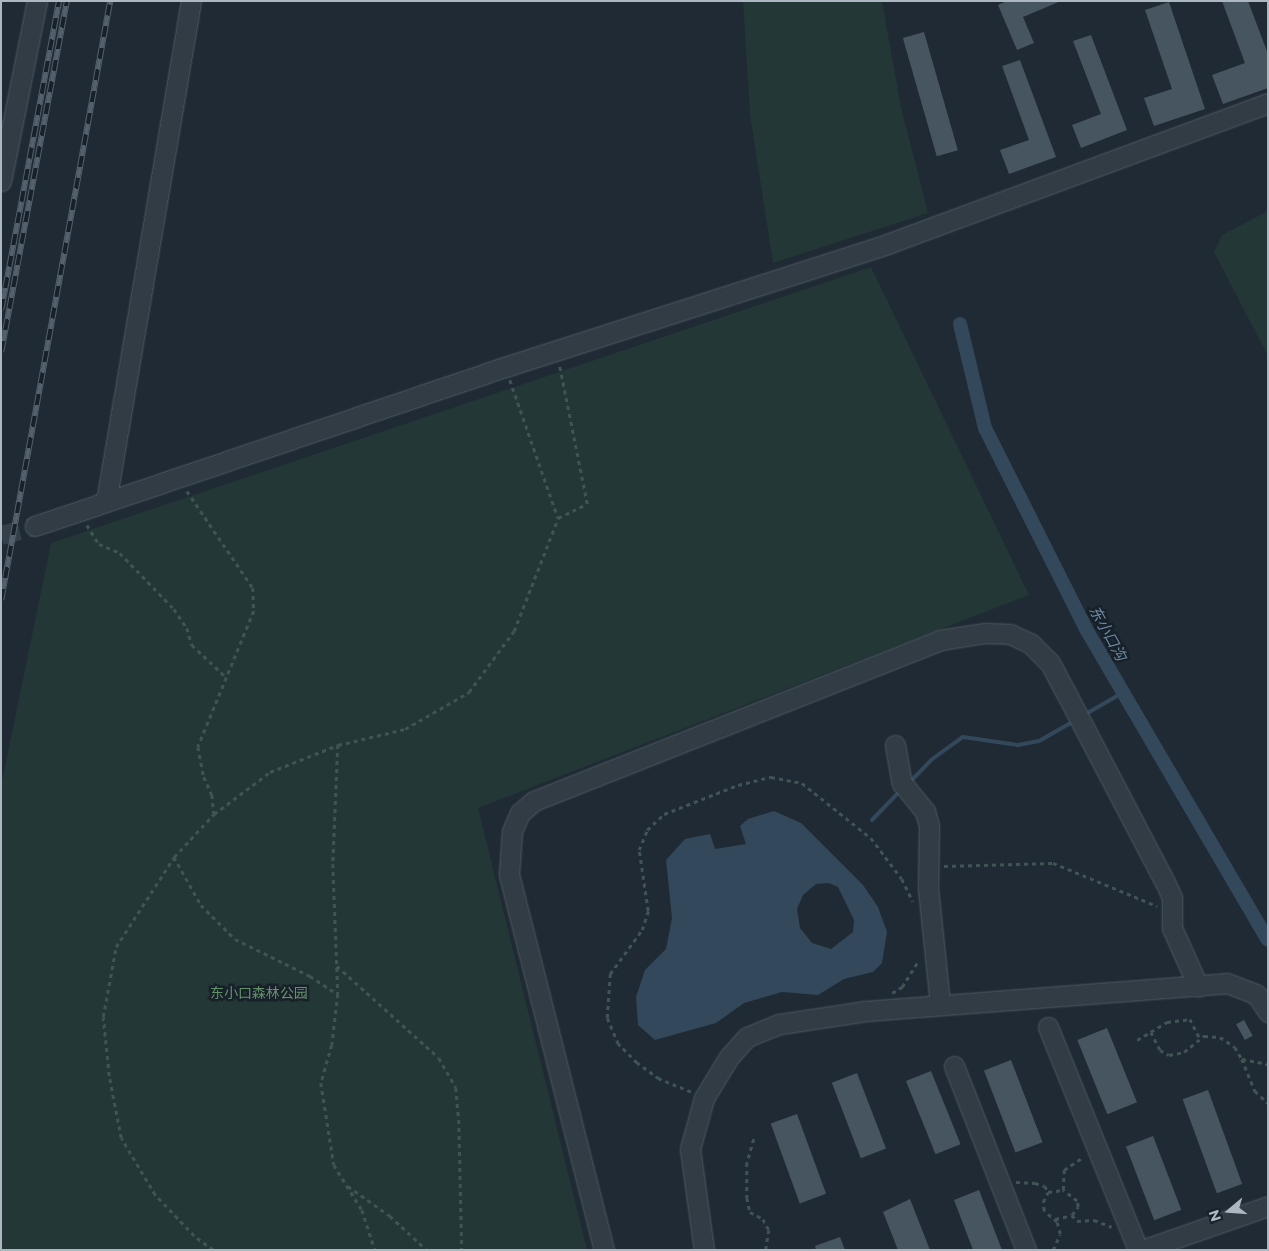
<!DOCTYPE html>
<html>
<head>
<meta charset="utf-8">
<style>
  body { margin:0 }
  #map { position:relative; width:1269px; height:1251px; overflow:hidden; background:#1f2a34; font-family:Montserrat,"Noto Sans SC",sans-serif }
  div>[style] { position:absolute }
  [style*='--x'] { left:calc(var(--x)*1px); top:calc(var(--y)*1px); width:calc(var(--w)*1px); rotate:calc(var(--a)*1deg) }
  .green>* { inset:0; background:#223736 }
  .water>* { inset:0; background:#33485b }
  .stream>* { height:4px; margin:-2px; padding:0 2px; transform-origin:2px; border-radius:2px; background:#33485b }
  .canal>* { height:14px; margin:-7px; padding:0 7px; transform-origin:7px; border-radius:7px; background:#33485b }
  .building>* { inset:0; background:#475560; transform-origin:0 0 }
  .minor-tunnel>* { height:19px; margin-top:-9.5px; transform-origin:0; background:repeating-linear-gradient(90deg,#343f49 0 19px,transparent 0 28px) }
  .path>* { height:2.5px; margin-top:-1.25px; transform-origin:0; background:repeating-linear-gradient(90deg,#405454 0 4px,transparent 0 8px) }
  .roads { filter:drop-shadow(0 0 1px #505a63) drop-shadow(0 0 1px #505a63) }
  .minor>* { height:19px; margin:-9.5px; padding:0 9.5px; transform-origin:9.5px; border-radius:9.5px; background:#323c45 }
  .rail>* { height:5.5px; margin-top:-2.75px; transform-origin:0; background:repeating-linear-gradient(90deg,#182129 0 11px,#54606c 0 22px); box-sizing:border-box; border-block:1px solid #54606c }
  span { translate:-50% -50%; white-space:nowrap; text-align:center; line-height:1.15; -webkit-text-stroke:5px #182129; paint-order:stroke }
  .park-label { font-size:14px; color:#65916b }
  .water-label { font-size:15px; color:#6e8ba5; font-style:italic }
  .frame { position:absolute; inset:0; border:2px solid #acb7c2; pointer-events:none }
  .north { position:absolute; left:1204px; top:1186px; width:50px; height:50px; -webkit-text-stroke:4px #182129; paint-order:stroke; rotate:252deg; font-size:14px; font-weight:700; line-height:20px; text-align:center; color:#acb7c2 }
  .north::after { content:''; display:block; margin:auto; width:18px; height:22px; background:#acb7c2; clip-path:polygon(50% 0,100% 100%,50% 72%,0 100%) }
</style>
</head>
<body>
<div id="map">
  <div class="green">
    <div style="clip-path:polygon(743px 1px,882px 1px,901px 107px,928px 213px,773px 263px,750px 115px)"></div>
    <div style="clip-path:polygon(1268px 211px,1268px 356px,1214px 252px,1222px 235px)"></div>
    <div style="clip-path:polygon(871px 267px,1029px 595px,478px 808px,587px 1250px,1px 1250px,1px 786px,51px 543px)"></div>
  </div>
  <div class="water">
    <div style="clip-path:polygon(evenodd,774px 811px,801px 823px,863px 885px,878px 907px,887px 932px,882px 963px,873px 972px,844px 979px,818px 995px,782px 992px,744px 1003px,716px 1023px,655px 1040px,638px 1025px,636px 997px,645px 970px,666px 949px,672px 918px,666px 860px,685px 839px,710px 834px,715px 849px,746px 844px,740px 826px,748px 819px,774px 811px,829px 883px,838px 887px,854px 920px,853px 932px,831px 949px,812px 943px,800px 928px,797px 909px,803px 895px,816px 884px,829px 883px)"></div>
  </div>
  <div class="stream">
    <div style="--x:1084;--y:715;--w:46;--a:-29.9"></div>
    <div style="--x:909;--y:783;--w:32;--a:-46"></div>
    <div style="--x:931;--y:760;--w:39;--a:-36"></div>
    <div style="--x:963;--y:737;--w:56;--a:8.3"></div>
    <div style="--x:1018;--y:745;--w:21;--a:-11"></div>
    <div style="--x:1039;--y:741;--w:40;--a:-29.7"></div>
    <div style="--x:872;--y:820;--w:40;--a:-46"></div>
  </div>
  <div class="canal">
    <div style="--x:960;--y:324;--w:107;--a:76.5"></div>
    <div style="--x:985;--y:428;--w:225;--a:63.3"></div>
    <div style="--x:1086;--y:629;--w:360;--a:59.7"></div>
  </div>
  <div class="building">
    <div style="clip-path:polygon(1007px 1px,1061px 1px,1023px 17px,1034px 43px,1017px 50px,998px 5px)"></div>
    <div style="clip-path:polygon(1222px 1px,1248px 1px,1268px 54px,1268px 88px,1223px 104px,1212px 75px,1245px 63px)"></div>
    <div style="clip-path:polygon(1169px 2px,1205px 109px,1154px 126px,1144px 98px,1172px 89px,1145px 10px)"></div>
    <div style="left:924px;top:32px;width:123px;height:22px;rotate:74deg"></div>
    <div style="clip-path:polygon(1091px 35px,1127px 130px,1081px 148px,1072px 125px,1101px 114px,1073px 41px)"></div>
    <div style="clip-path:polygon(1020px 60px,1056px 157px,1009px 174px,1000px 150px,1029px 140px,1002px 66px)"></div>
    <div style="left:1244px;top:1020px;width:18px;height:9px;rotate:61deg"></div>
    <div style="left:1107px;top:1028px;width:80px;height:32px;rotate:68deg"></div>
    <div style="left:1011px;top:1060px;width:88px;height:29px;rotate:69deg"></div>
    <div style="left:931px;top:1071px;width:79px;height:27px;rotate:68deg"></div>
    <div style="left:857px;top:1073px;width:81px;height:27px;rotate:69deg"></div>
    <div style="left:1208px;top:1090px;width:100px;height:27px;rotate:70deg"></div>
    <div style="left:797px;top:1114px;width:85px;height:28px;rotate:70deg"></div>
    <div style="left:1153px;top:1136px;width:79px;height:29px;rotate:69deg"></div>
    <div style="clip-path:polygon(979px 1190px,1002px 1250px,973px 1250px,954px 1200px)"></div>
    <div style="clip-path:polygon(910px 1199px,930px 1250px,898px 1250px,883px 1212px)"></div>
    <div style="clip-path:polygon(840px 1237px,845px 1250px,816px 1250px,815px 1246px)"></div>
  </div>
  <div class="minor-tunnel">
    <div style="--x:1;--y:535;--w:35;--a:-15"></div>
  </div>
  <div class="path">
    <div style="--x:510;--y:380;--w:146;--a:70.8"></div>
    <div style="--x:187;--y:491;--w:117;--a:55.8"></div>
    <div style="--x:253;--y:588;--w:23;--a:88"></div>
    <div style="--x:254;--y:611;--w:147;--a:112.4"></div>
    <div style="--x:198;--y:747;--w:31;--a:79"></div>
    <div style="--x:204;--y:777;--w:20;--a:66"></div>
    <div style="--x:212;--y:795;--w:19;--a:84"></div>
    <div style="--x:87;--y:525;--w:22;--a:58"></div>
    <div style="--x:99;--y:544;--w:23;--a:23"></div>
    <div style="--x:120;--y:553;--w:78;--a:46"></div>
    <div style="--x:174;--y:609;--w:23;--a:56"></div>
    <div style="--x:187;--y:628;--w:18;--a:74"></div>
    <div style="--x:192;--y:645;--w:48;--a:43.3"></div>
    <div style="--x:338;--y:745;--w:119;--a:92.4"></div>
    <div style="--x:333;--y:864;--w:130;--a:87.8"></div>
    <div style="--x:338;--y:994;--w:51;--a:96.7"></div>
    <div style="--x:332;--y:1045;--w:40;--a:106"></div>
    <div style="--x:321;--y:1083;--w:83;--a:81"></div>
    <div style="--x:334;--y:1165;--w:53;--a:58.1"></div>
    <div style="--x:362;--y:1210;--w:42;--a:72"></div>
    <div style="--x:174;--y:857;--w:55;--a:60.6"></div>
    <div style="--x:201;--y:905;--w:48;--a:45"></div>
    <div style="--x:235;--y:939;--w:84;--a:26.3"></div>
    <div style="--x:310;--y:976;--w:33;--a:33"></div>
    <div style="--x:944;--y:866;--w:109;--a:-1.6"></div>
    <div style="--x:1053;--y:863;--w:113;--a:22.5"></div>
    <div style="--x:337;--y:966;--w:137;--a:42"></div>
    <div style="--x:439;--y:1058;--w:34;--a:60"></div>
    <div style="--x:456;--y:1088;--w:32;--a:85"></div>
    <div style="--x:459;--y:1120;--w:130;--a:88.7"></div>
    <div style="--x:892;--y:993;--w:12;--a:-31"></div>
    <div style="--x:902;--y:987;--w:31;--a:-58"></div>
    <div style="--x:1151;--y:1032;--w:20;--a:63"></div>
    <div style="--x:1160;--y:1050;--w:10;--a:29"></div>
    <div style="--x:1169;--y:1055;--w:15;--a:-11"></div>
    <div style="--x:1184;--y:1052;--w:26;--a:-39"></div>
    <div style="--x:1204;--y:1036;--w:16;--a:4"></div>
    <div style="--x:1220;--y:1037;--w:18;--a:34"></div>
    <div style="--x:1235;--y:1047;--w:14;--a:60"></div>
    <div style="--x:1242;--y:1059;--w:26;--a:11"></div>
    <div style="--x:1137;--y:1040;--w:35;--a:-31"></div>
    <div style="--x:1167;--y:1022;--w:23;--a:-7"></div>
    <div style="--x:1190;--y:1019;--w:22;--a:63"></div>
    <div style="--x:1242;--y:1059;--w:35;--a:68"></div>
    <div style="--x:1255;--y:1091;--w:18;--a:43"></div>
    <div style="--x:691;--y:1092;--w:35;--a:-158"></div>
    <div style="--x:659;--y:1079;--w:27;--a:-144"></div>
    <div style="--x:637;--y:1063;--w:27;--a:-135"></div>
    <div style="--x:618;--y:1044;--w:28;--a:-113"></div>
    <div style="--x:607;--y:1018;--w:44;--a:-86.1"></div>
    <div style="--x:610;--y:974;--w:54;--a:-54"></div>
    <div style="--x:642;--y:930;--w:20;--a:-72"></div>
    <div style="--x:648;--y:911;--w:62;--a:-98.4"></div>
    <div style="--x:639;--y:850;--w:22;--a:-68"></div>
    <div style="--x:647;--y:830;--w:23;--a:-43"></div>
    <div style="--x:664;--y:814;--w:79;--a:-21.4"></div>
    <div style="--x:738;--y:785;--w:34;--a:-14"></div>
    <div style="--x:771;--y:777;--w:32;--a:11"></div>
    <div style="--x:802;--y:783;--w:88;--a:38.6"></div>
    <div style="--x:871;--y:838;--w:51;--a:52.9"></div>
    <div style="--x:902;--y:879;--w:25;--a:64"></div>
    <div style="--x:754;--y:1139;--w:25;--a:106"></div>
    <div style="--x:747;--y:1163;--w:35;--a:90"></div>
    <div style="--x:747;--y:1198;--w:14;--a:78"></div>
    <div style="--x:750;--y:1212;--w:15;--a:28"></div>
    <div style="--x:763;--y:1219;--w:13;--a:61"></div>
    <div style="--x:769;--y:1230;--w:20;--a:99"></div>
    <div style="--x:1016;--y:1182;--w:19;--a:3"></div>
    <div style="--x:1035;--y:1183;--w:10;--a:17"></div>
    <div style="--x:1045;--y:1186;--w:7;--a:63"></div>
    <div style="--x:348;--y:1186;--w:52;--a:35.5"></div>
    <div style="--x:390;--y:1216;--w:50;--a:42.6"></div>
    <div style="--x:1072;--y:1215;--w:8;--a:50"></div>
    <div style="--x:1077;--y:1221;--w:17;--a:-3"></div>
    <div style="--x:1094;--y:1220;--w:19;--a:21"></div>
    <div style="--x:1055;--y:1219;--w:17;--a:-13"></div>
    <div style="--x:1072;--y:1215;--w:10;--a:-53"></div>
    <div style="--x:1078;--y:1207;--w:6;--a:-99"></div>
    <div style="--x:1077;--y:1201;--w:18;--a:-142"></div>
    <div style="--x:213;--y:1250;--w:24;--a:-144"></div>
    <div style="--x:194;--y:1236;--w:57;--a:-133.6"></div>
    <div style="--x:155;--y:1195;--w:66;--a:-120.8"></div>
    <div style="--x:121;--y:1138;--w:63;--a:-101"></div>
    <div style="--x:109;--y:1076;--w:59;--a:-95.8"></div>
    <div style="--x:103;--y:1017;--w:71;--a:-79.5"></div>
    <div style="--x:116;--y:947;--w:107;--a:-57.2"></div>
    <div style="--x:174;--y:857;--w:59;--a:-47.1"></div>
    <div style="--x:214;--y:814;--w:70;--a:-36.9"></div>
    <div style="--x:270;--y:772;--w:73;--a:-21.7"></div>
    <div style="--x:338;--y:745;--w:69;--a:-13.4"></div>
    <div style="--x:405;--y:729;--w:74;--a:-30"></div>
    <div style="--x:469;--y:692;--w:76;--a:-53.6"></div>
    <div style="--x:514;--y:631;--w:121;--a:-68.7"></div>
    <div style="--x:558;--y:518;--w:32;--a:-26"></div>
    <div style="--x:587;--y:504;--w:143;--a:-101.3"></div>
    <div style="--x:1053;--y:1250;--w:17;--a:-66"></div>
    <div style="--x:1060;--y:1234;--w:12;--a:-104"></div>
    <div style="--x:1057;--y:1222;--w:17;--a:-140"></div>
    <div style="--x:1044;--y:1211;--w:9;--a:-96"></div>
    <div style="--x:1043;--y:1202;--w:11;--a:-63"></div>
    <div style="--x:1048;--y:1192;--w:15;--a:-8"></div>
    <div style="--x:1063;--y:1190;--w:20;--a:-87"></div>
    <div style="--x:1064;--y:1170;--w:23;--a:-34"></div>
  </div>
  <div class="roads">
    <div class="minor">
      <div style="--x:1;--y:181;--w:184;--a:-78.7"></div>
      <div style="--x:106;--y:502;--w:508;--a:-80.37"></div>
      <div style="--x:35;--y:526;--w:496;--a:-18.7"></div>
      <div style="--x:505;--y:367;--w:401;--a:-17.8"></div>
      <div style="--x:887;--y:244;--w:406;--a:-20.3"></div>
      <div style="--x:895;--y:745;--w:39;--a:80"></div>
      <div style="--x:902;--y:783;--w:36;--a:51"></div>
      <div style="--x:925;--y:811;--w:16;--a:75"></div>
      <div style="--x:929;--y:826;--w:62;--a:90.9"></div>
      <div style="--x:928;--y:888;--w:118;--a:84.1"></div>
      <div style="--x:1048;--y:1027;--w:240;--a:68"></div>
      <div style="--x:954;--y:1066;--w:198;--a:68.6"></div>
      <div style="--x:604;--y:1250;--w:388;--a:-104.2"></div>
      <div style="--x:509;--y:874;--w:43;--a:-86"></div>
      <div style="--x:512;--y:831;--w:20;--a:-66"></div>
      <div style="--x:520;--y:813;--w:18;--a:-41"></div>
      <div style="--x:534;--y:801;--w:437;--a:-21.6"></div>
      <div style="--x:940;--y:640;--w:46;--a:-8.8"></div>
      <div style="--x:985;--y:633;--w:25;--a:2"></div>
      <div style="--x:1010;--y:634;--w:23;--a:25"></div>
      <div style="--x:1031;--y:644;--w:27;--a:45"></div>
      <div style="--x:1050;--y:663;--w:34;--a:62"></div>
      <div style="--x:1066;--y:693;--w:213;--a:62.4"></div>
      <div style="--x:1165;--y:882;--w:17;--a:66"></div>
      <div style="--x:1172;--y:898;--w:30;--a:90"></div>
      <div style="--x:1172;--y:928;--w:64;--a:65.9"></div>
      <div style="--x:704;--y:1250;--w:102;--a:-97.9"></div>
      <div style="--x:690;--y:1149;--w:53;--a:-74.6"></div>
      <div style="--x:704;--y:1098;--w:48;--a:-58.6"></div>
      <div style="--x:729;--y:1057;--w:27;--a:-48"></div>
      <div style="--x:747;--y:1037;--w:35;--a:-22"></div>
      <div style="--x:780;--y:1024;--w:87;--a:-8.6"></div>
      <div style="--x:866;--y:1011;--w:362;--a:-4.4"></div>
      <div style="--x:1227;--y:983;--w:31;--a:21"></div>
      <div style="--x:1256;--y:994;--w:22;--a:56"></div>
      <div style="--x:1142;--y:1250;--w:133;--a:-19.2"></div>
    </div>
  </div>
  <div class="rail">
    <div style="--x:1;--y:310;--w:314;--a:-79.4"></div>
    <div style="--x:1;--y:352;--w:357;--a:-79.4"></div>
    <div style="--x:1;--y:600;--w:609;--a:-79.69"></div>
  </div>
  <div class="park-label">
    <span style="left:259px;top:993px">东小口森林公园</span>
  </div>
  <div class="water-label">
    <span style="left:1108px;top:633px;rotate:61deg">东小口沟</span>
  </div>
  <div class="frame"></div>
  <div class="north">N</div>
</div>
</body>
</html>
